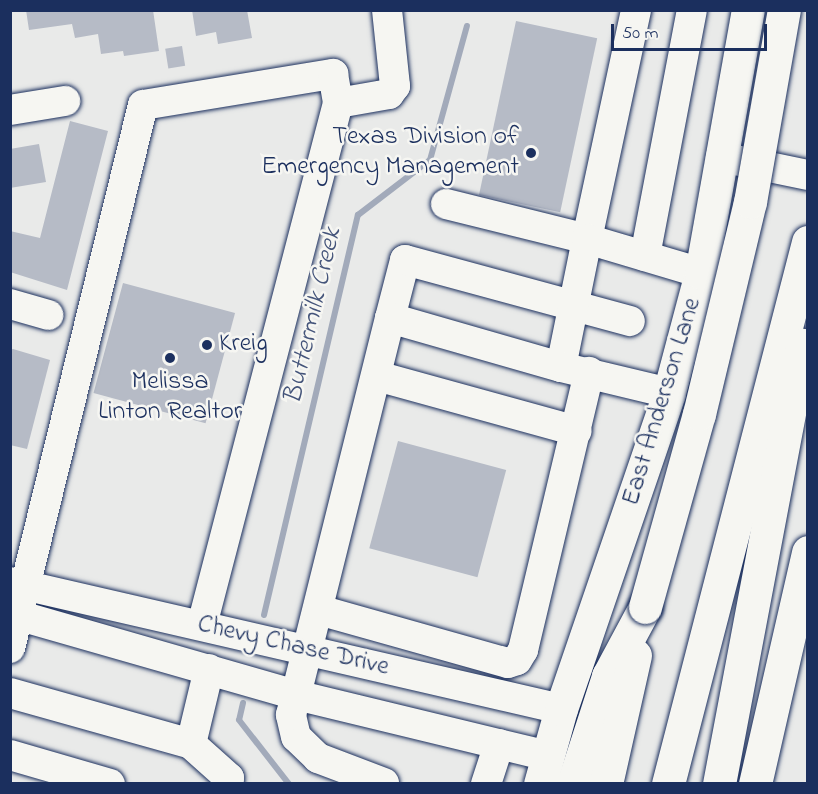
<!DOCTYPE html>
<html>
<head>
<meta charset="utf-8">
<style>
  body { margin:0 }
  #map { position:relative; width:818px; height:794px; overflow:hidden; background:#e9eae9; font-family:"Indie Flower",sans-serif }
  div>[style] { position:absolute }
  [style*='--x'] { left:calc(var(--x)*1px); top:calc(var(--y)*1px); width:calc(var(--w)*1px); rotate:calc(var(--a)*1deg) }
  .stream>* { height:6px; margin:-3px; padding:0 3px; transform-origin:3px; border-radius:3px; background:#a2aaba }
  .building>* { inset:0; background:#b6bbc6; transform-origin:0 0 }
  .roads { filter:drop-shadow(0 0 2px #1b2f5e) drop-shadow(0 0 2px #1b2f5e) }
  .minor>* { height:30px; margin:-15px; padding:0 15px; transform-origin:15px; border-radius:15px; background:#f6f6f2 }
  .major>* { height:33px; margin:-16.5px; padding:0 16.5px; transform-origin:16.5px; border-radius:16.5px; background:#f6f6f2 }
  .highway>* { height:33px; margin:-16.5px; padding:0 16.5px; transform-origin:16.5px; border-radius:16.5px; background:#f6f6f2 }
  .bridges { filter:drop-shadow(0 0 2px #1b2f5e) drop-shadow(0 0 2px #1b2f5e) }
  .highway-bridge>* { height:33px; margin:-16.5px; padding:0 16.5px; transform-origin:16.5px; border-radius:16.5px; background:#f6f6f2 }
  .dots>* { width:16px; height:16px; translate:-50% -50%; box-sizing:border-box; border:3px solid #f6f6f2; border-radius:50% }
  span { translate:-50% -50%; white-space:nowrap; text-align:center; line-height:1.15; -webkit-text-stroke:5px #f6f6f2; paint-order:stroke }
  .poi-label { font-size:26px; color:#1b2f5e }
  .right { translate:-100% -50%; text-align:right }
  .left { translate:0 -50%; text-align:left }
  .street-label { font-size:26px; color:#1b2f5e }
  .water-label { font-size:27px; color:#44547a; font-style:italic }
  .frame { position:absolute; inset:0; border:12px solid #1b2f5e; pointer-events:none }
  .scale { position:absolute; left:611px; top:24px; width:156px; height:27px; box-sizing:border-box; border:3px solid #1b2f5e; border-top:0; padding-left:8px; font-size:18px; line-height:21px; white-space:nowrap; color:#1b2f5e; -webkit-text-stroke:4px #f6f6f2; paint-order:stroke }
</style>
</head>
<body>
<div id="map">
  <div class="stream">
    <div style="--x:264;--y:615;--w:411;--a:-76.8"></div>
    <div style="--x:358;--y:215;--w:91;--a:-37.4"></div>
    <div style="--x:430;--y:160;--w:139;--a:-74.6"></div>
    <div style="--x:243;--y:703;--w:17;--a:103"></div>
    <div style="--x:239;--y:720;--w:81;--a:52"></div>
  </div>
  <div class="building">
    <div style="clip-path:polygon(26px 10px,153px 10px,159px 51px,124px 56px,123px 51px,101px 54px,98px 34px,75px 38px,72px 24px,29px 30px)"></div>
    <div style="clip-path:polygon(192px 10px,247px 10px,252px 38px,218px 44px,216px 32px,196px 36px)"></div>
    <div style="left:516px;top:21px;width:83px;height:178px;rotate:12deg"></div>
    <div style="left:182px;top:46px;width:20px;height:17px;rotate:81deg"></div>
    <div style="clip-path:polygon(70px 121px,108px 131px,67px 290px,10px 272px,10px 231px,40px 238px)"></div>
    <div style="clip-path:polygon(39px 144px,46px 182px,10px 188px,10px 149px)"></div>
    <div style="left:123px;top:283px;width:116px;height:114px;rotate:15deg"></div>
    <div style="clip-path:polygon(13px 349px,50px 360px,27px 449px,10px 445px,10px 350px)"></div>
    <div style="left:398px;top:441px;width:112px;height:111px;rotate:15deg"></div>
  </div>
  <div class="roads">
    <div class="minor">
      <div style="--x:338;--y:103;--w:52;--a:-10"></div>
      <div style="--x:389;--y:94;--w:10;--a:-53"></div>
      <div style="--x:395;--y:86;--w:76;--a:-96"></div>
      <div style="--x:10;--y:110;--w:56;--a:-9.3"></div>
      <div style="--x:721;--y:157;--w:89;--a:11.7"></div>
      <div style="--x:446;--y:204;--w:145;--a:13.9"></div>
      <div style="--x:587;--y:239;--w:234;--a:-77.9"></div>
      <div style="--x:645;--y:256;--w:250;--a:-79.2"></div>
      <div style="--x:10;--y:304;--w:40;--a:16"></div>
      <div style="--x:390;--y:318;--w:60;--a:-75.5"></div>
      <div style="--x:405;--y:260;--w:233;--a:15.2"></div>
      <div style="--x:561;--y:367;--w:131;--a:-78.5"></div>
      <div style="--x:587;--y:239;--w:119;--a:16.6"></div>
      <div style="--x:377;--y:376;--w:207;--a:15.4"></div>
      <div style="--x:10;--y:582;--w:565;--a:12.98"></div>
      <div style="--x:319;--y:610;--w:196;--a:15.7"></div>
      <div style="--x:508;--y:663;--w:9;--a:-18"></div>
      <div style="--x:517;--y:660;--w:12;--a:-59"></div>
      <div style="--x:523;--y:650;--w:286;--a:-76.6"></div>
      <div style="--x:10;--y:613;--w:298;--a:16"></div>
      <div style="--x:296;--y:695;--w:259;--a:13.6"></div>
      <div style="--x:10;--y:648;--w:559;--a:-76.24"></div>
      <div style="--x:143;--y:105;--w:193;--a:-9.3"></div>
      <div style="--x:333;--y:74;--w:29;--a:80"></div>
      <div style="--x:338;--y:103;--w:539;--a:104.6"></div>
      <div style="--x:10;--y:693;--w:188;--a:15.7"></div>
      <div style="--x:191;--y:744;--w:51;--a:41.8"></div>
      <div style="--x:229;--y:778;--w:6;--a:99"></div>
      <div style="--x:191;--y:744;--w:77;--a:-76.5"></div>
      <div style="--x:10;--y:755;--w:104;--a:16.2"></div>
      <div style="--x:384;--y:783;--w:71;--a:-159.3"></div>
      <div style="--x:318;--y:758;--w:30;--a:-136"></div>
      <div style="--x:296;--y:737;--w:23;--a:-103"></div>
      <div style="--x:291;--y:715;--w:409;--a:-76"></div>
      <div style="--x:390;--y:318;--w:178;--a:16"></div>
      <div style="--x:561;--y:367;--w:111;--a:13.5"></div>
      <div style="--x:486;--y:784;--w:42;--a:-72"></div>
    </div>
    <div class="major">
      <div style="--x:540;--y:784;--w:78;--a:-74.4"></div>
      <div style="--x:561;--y:709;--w:334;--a:-71.1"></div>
      <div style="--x:669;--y:393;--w:124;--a:-75.1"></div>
      <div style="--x:701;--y:273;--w:267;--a:-79.9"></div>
      <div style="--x:755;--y:784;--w:238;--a:-77.1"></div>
    </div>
    <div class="highway">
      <div style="--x:573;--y:784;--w:114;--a:-72"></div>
      <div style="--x:608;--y:676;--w:78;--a:-61.8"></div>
      <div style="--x:606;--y:784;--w:132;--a:-77.3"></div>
      <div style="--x:668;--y:784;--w:560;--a:-75.52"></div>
      <div style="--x:719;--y:784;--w:447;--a:-79.3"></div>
    </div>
  </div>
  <div class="bridges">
    <div class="highway-bridge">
      <div style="--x:645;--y:607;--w:200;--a:-74.4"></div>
      <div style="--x:699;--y:414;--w:218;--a:-76.5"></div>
      <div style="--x:750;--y:202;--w:195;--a:-80"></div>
    </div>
  </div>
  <div class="dots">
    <div style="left:531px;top:153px;background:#1b2f5e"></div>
    <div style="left:207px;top:345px;background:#1b2f5e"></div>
    <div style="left:170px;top:358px;background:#1b2f5e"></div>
  </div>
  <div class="poi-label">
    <span class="right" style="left:519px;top:153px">Texas Division of<br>Emergency Management</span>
    <span class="left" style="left:219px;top:345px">Kreig</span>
    <span style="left:170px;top:398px">Melissa<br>Linton Realtor</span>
  </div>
  <div class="street-label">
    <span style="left:663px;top:402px;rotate:-73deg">East Anderson Lane</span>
    <span style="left:293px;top:647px;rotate:13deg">Chevy Chase Drive</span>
  </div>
  <div class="water-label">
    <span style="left:313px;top:316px;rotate:-77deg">Buttermilk Creek</span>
  </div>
  <div class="frame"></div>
  <div class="scale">50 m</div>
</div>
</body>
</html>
